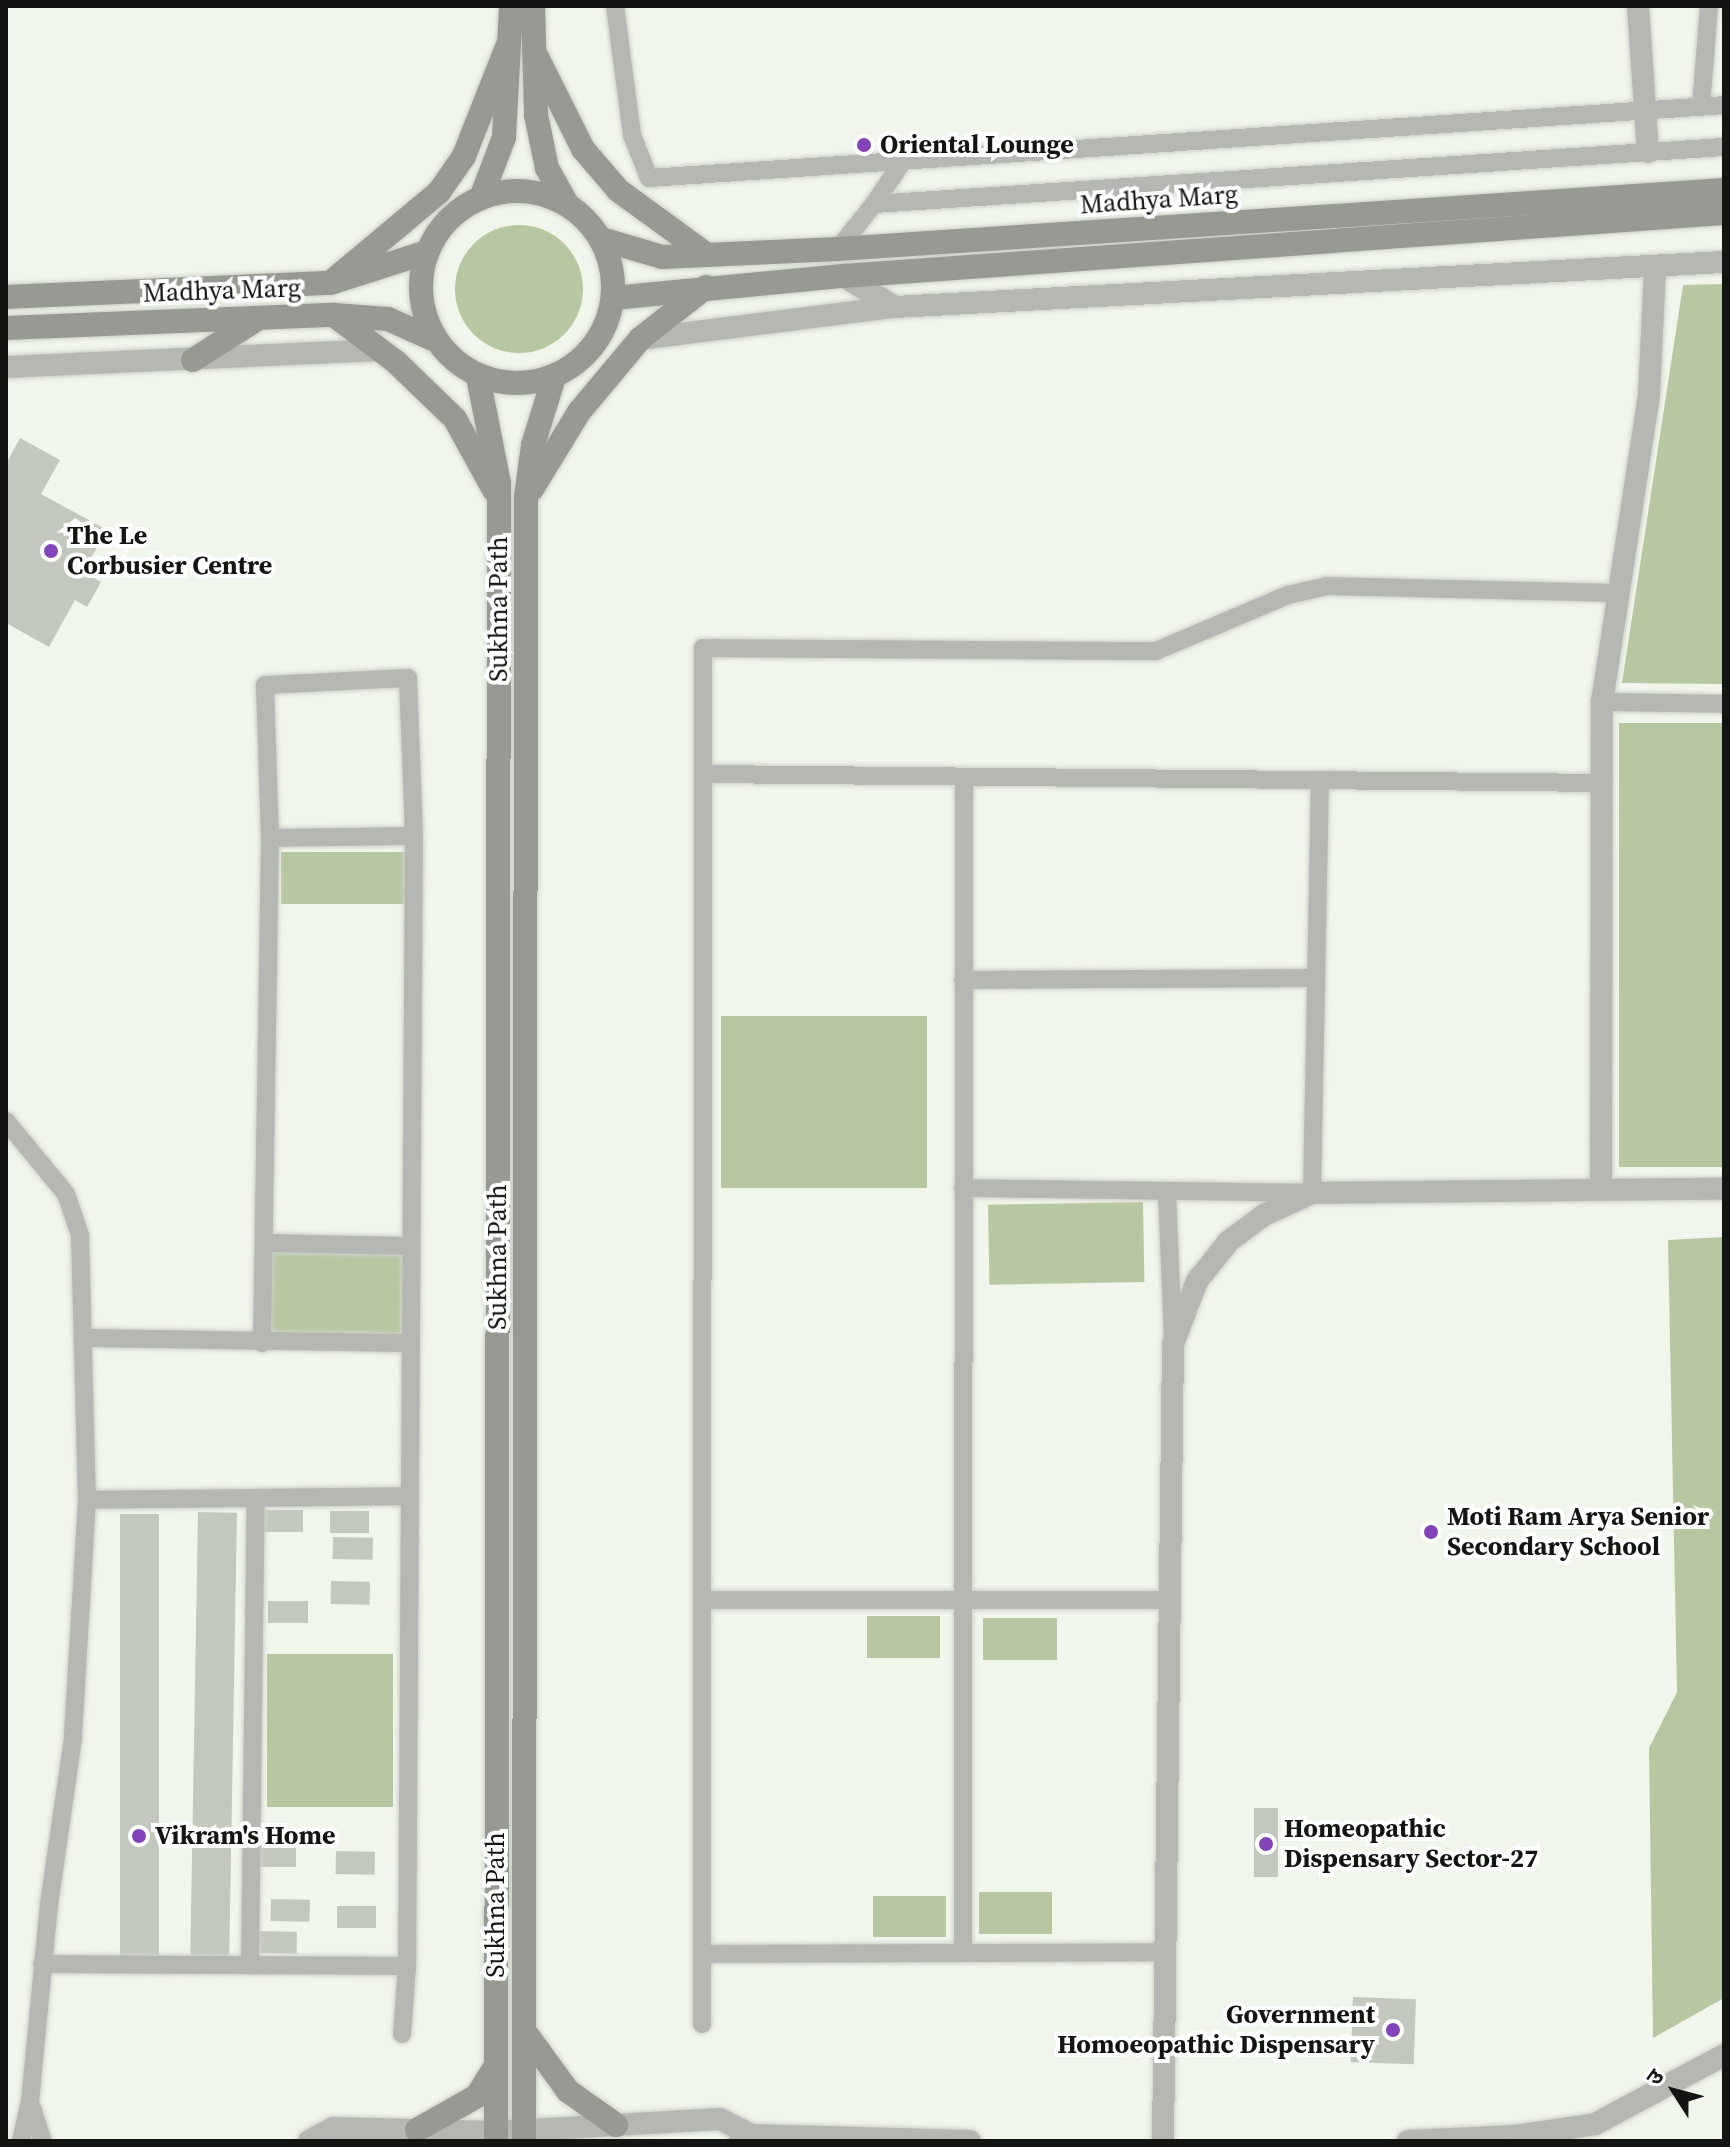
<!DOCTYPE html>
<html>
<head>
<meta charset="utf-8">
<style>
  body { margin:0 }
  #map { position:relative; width:1730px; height:2147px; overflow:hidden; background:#f1f6ec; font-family:"Source Serif 4","Noto Sans Devanagari",serif }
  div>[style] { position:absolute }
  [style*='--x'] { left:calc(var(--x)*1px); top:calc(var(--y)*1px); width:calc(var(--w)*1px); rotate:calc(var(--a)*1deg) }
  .green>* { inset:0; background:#b7c7a2; transform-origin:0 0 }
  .round { border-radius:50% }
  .building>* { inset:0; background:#c3c8be; transform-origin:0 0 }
  .roads { filter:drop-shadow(0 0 2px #cdd2c9) drop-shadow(0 0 2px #cdd2c9) }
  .minor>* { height:18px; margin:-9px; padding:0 9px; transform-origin:9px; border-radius:9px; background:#b5b7b3 }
  .tertiary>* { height:22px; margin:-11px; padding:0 11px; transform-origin:11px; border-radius:11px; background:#b5b7b3 }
  .secondary>* { height:24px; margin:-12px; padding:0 12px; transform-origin:12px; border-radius:12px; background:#979a93 }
  .secondary>.ring { margin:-12px; padding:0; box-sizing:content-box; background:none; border:24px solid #979a93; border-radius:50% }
  .dots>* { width:22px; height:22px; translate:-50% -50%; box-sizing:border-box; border:4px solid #fff; border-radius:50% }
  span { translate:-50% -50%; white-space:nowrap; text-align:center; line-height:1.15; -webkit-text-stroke:8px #fff; paint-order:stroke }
  .poi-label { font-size:26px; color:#131512; font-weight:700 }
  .left { translate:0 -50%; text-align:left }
  .right { translate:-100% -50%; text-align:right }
  .street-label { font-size:26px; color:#131512 }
  .frame { position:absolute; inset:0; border:8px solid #131512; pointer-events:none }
  .north { position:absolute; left:1634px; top:2051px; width:80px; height:80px; -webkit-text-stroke:6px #fff; paint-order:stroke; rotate:306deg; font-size:22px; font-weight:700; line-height:32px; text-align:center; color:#131512 }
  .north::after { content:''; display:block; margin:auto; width:28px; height:36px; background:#131512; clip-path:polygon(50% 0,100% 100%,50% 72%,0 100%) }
</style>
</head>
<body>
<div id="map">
  <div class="green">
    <div class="round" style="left:455px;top:225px;width:128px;height:128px"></div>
    <div style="clip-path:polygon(1724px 284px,1724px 684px,1622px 683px,1683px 285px)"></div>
    <div style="left:1724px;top:723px;width:444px;height:105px;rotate:90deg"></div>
    <div style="left:281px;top:852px;width:124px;height:52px"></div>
    <div style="left:721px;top:1016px;width:206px;height:172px"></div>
    <div style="left:1143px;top:1202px;width:80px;height:155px;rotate:89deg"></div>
    <div style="clip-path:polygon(1724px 1237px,1724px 1998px,1653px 2038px,1649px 1748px,1677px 1692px,1668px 1240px)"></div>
    <div style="left:272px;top:1251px;width:133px;height:81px;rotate:1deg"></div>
    <div style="left:940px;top:1616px;width:42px;height:73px;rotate:90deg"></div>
    <div style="left:1057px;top:1618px;width:42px;height:74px;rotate:90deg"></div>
    <div style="left:267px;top:1654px;width:126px;height:153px"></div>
    <div style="left:1052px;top:1892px;width:42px;height:73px;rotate:90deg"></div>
    <div style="left:873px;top:1896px;width:73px;height:41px"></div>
  </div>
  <div class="building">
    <div style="clip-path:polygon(20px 438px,60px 460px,41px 494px,107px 530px,83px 572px,101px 582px,87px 607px,75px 600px,49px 647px,6px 623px,6px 464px)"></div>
    <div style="left:264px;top:1510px;width:39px;height:22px"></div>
    <div style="left:330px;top:1511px;width:39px;height:22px"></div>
    <div style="left:198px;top:1512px;width:39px;height:443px;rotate:1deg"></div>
    <div style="left:159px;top:1514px;width:443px;height:39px;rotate:90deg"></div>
    <div style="left:333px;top:1537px;width:40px;height:22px;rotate:1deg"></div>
    <div style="left:331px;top:1581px;width:39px;height:23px;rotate:1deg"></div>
    <div style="left:268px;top:1601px;width:40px;height:22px"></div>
    <div style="left:1254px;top:1808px;width:24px;height:69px"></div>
    <div style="left:257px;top:1845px;width:39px;height:22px"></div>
    <div style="left:336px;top:1851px;width:39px;height:23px;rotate:1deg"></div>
    <div style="left:271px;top:1899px;width:39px;height:22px;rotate:1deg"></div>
    <div style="left:337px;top:1906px;width:39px;height:22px"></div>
    <div style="left:258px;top:1931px;width:39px;height:22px;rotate:1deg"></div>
    <div style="left:1353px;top:1997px;width:63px;height:65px;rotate:2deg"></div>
  </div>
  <div class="roads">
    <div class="minor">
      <div style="--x:615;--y:6;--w:130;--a:82.5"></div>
      <div style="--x:632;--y:135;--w:46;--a:68.4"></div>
      <div style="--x:649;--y:178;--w:1077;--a:-3.88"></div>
      <div style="--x:1701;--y:107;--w:101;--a:-85.5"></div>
      <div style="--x:874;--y:204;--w:52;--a:-56"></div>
      <div style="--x:838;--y:249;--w:58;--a:-51.3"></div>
      <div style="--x:874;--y:204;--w:852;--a:-3.84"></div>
      <div style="--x:1602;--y:702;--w:122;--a:0.9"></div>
      <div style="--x:703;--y:774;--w:899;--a:0.57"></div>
      <div style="--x:270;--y:838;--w:144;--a:-0.8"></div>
      <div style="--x:963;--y:980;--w:353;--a:-0.3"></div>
      <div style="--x:6;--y:1121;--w:94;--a:50.6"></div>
      <div style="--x:66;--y:1194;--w:43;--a:71.1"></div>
      <div style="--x:80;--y:1235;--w:265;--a:88.5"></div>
      <div style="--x:87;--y:1500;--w:238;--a:93.4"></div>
      <div style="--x:73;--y:1738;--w:168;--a:98.2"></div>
      <div style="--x:49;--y:1904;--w:198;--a:95.5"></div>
      <div style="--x:30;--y:2101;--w:41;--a:102.7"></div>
      <div style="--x:963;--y:1188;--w:349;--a:0.8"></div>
      <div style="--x:1312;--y:1193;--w:413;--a:-88.9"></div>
      <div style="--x:1167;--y:1191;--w:150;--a:87.7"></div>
      <div style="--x:264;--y:1243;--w:147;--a:1.2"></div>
      <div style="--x:83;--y:1338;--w:328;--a:0.9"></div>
      <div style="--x:262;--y:1343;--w:505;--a:-89.09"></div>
      <div style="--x:270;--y:838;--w:153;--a:-91.9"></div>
      <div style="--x:265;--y:685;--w:143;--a:-2.8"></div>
      <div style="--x:408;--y:678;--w:158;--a:87.8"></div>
      <div style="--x:414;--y:836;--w:1130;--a:90.35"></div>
      <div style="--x:407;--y:1966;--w:68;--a:94.2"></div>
      <div style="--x:87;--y:1500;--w:323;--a:-0.7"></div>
      <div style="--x:703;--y:1600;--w:467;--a:0"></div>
      <div style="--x:963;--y:1953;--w:1176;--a:-89.95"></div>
      <div style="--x:702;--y:1954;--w:464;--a:-0.2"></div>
      <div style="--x:42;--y:1964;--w:365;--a:0.3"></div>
      <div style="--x:250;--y:1964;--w:466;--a:-89.3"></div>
      <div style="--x:702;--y:2024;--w:1376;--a:-89.96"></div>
      <div style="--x:703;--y:648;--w:453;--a:0.4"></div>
      <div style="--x:1156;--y:651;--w:143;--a:-23"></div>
      <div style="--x:1288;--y:595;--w:39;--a:-13"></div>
      <div style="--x:1326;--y:586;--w:292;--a:1.4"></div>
      <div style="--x:32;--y:2108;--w:35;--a:72"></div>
    </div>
    <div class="tertiary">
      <div style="--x:1638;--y:6;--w:146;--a:86.1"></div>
      <div style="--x:843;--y:276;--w:61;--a:30.8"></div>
      <div style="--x:640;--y:339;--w:257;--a:-7.2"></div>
      <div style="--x:895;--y:307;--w:830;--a:-3.11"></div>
      <div style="--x:6;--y:367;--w:374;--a:-2.6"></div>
      <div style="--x:1601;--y:1189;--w:487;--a:-89.9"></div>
      <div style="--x:1602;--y:702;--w:311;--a:-81.3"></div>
      <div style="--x:1649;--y:395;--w:128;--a:-87.3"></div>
      <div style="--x:740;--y:2139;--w:12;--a:-20"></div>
      <div style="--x:751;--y:2135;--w:219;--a:1.6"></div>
      <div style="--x:309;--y:2141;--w:27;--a:-28"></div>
      <div style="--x:333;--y:2128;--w:163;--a:1.4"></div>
      <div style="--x:496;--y:2132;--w:224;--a:-3.3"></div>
      <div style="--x:720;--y:2119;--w:35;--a:27"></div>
      <div style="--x:1163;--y:2141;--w:797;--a:-89.28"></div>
      <div style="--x:1173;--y:1344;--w:67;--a:-69.1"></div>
      <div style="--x:1197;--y:1281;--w:51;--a:-51.3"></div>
      <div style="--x:1229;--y:1241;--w:44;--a:-36.6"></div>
      <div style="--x:1264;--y:1215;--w:53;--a:-24.6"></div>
      <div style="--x:1312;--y:1193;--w:412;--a:-0.6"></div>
      <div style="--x:1408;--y:2141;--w:108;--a:-2.7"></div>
      <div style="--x:1516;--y:2136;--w:80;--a:-8.6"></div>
      <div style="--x:1595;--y:2124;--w:146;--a:-28.1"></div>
    </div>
    <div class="secondary">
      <div style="--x:533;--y:6;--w:109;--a:88.4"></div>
      <div style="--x:536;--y:115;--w:54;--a:78.3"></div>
      <div style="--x:547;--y:168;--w:41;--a:60.9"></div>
      <div style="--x:534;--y:51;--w:110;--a:63.4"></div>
      <div style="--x:583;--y:149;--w:54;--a:49.5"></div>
      <div style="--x:618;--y:190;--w:110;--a:36.1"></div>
      <div class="ring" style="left:421px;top:191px;width:168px;height:168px"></div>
      <div style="--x:481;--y:198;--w:65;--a:-69.3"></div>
      <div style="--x:504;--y:137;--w:131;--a:-86.9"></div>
      <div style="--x:601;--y:239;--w:64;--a:16.4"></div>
      <div style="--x:662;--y:257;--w:176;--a:-2.6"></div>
      <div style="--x:838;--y:249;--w:888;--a:-3.81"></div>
      <div style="--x:335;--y:279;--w:136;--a:-39.9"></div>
      <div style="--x:439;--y:192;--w:44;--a:-55.2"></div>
      <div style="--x:464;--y:156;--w:123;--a:-68.5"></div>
      <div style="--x:6;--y:297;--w:324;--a:-2.5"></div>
      <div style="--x:330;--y:283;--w:102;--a:-17.7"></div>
      <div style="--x:613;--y:298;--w:231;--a:-5.5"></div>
      <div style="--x:843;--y:276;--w:883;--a:-4.09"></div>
      <div style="--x:335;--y:316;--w:76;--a:37"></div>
      <div style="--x:396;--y:362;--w:82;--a:44"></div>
      <div style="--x:455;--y:419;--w:81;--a:61.2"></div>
      <div style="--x:6;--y:328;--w:328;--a:-2.3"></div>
      <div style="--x:334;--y:315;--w:54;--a:4.2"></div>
      <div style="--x:388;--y:319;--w:51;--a:24.1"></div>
      <div style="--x:193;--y:360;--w:76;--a:-32.6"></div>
      <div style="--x:478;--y:377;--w:108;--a:78.8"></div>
      <div style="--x:499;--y:483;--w:1658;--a:90.1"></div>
      <div style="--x:532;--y:489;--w:90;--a:-58.6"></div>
      <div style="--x:579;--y:412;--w:95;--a:-50.1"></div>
      <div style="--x:640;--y:339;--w:84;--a:-38.2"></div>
      <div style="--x:525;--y:2032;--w:73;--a:53.9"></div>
      <div style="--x:568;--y:2091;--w:59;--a:35.3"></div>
      <div style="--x:417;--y:2130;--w:69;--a:-29.5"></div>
      <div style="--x:477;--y:2096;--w:36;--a:-58"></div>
      <div style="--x:524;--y:2141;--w:1644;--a:-89.93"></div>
      <div style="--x:526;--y:497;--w:52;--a:-82.3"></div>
      <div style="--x:533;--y:445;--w:71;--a:-72.8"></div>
    </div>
  </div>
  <div class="dots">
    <div style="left:864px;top:145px;background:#8444b9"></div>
    <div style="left:51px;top:551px;background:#8444b9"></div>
    <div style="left:1431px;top:1532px;background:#8444b9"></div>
    <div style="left:139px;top:1836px;background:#8444b9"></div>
    <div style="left:1266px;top:1844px;background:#8444b9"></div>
    <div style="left:1393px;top:2030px;background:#8444b9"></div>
  </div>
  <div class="poi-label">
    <span class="left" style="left:880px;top:145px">Oriental Lounge</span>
    <span class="left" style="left:67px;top:551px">The Le<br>Corbusier Centre</span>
    <span class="left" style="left:1447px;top:1532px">Moti Ram Arya Senior<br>Secondary School</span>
    <span class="left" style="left:1284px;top:1844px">Homeopathic<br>Dispensary Sector-27</span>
    <span class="left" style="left:155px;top:1836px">Vikram's Home</span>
    <span class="right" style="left:1375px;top:2030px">Government<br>Homoeopathic Dispensary</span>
  </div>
  <div class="street-label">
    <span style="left:1159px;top:200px;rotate:-4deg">Madhya Marg</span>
    <span style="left:222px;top:291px;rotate:-2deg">Madhya Marg</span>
    <span style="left:499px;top:609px;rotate:-90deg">Sukhna Path</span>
    <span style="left:498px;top:1257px;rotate:-90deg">Sukhna Path</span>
    <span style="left:496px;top:1905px;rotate:-90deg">Sukhna Path</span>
  </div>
  <div class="frame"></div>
  <div class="north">उ</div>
</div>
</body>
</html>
